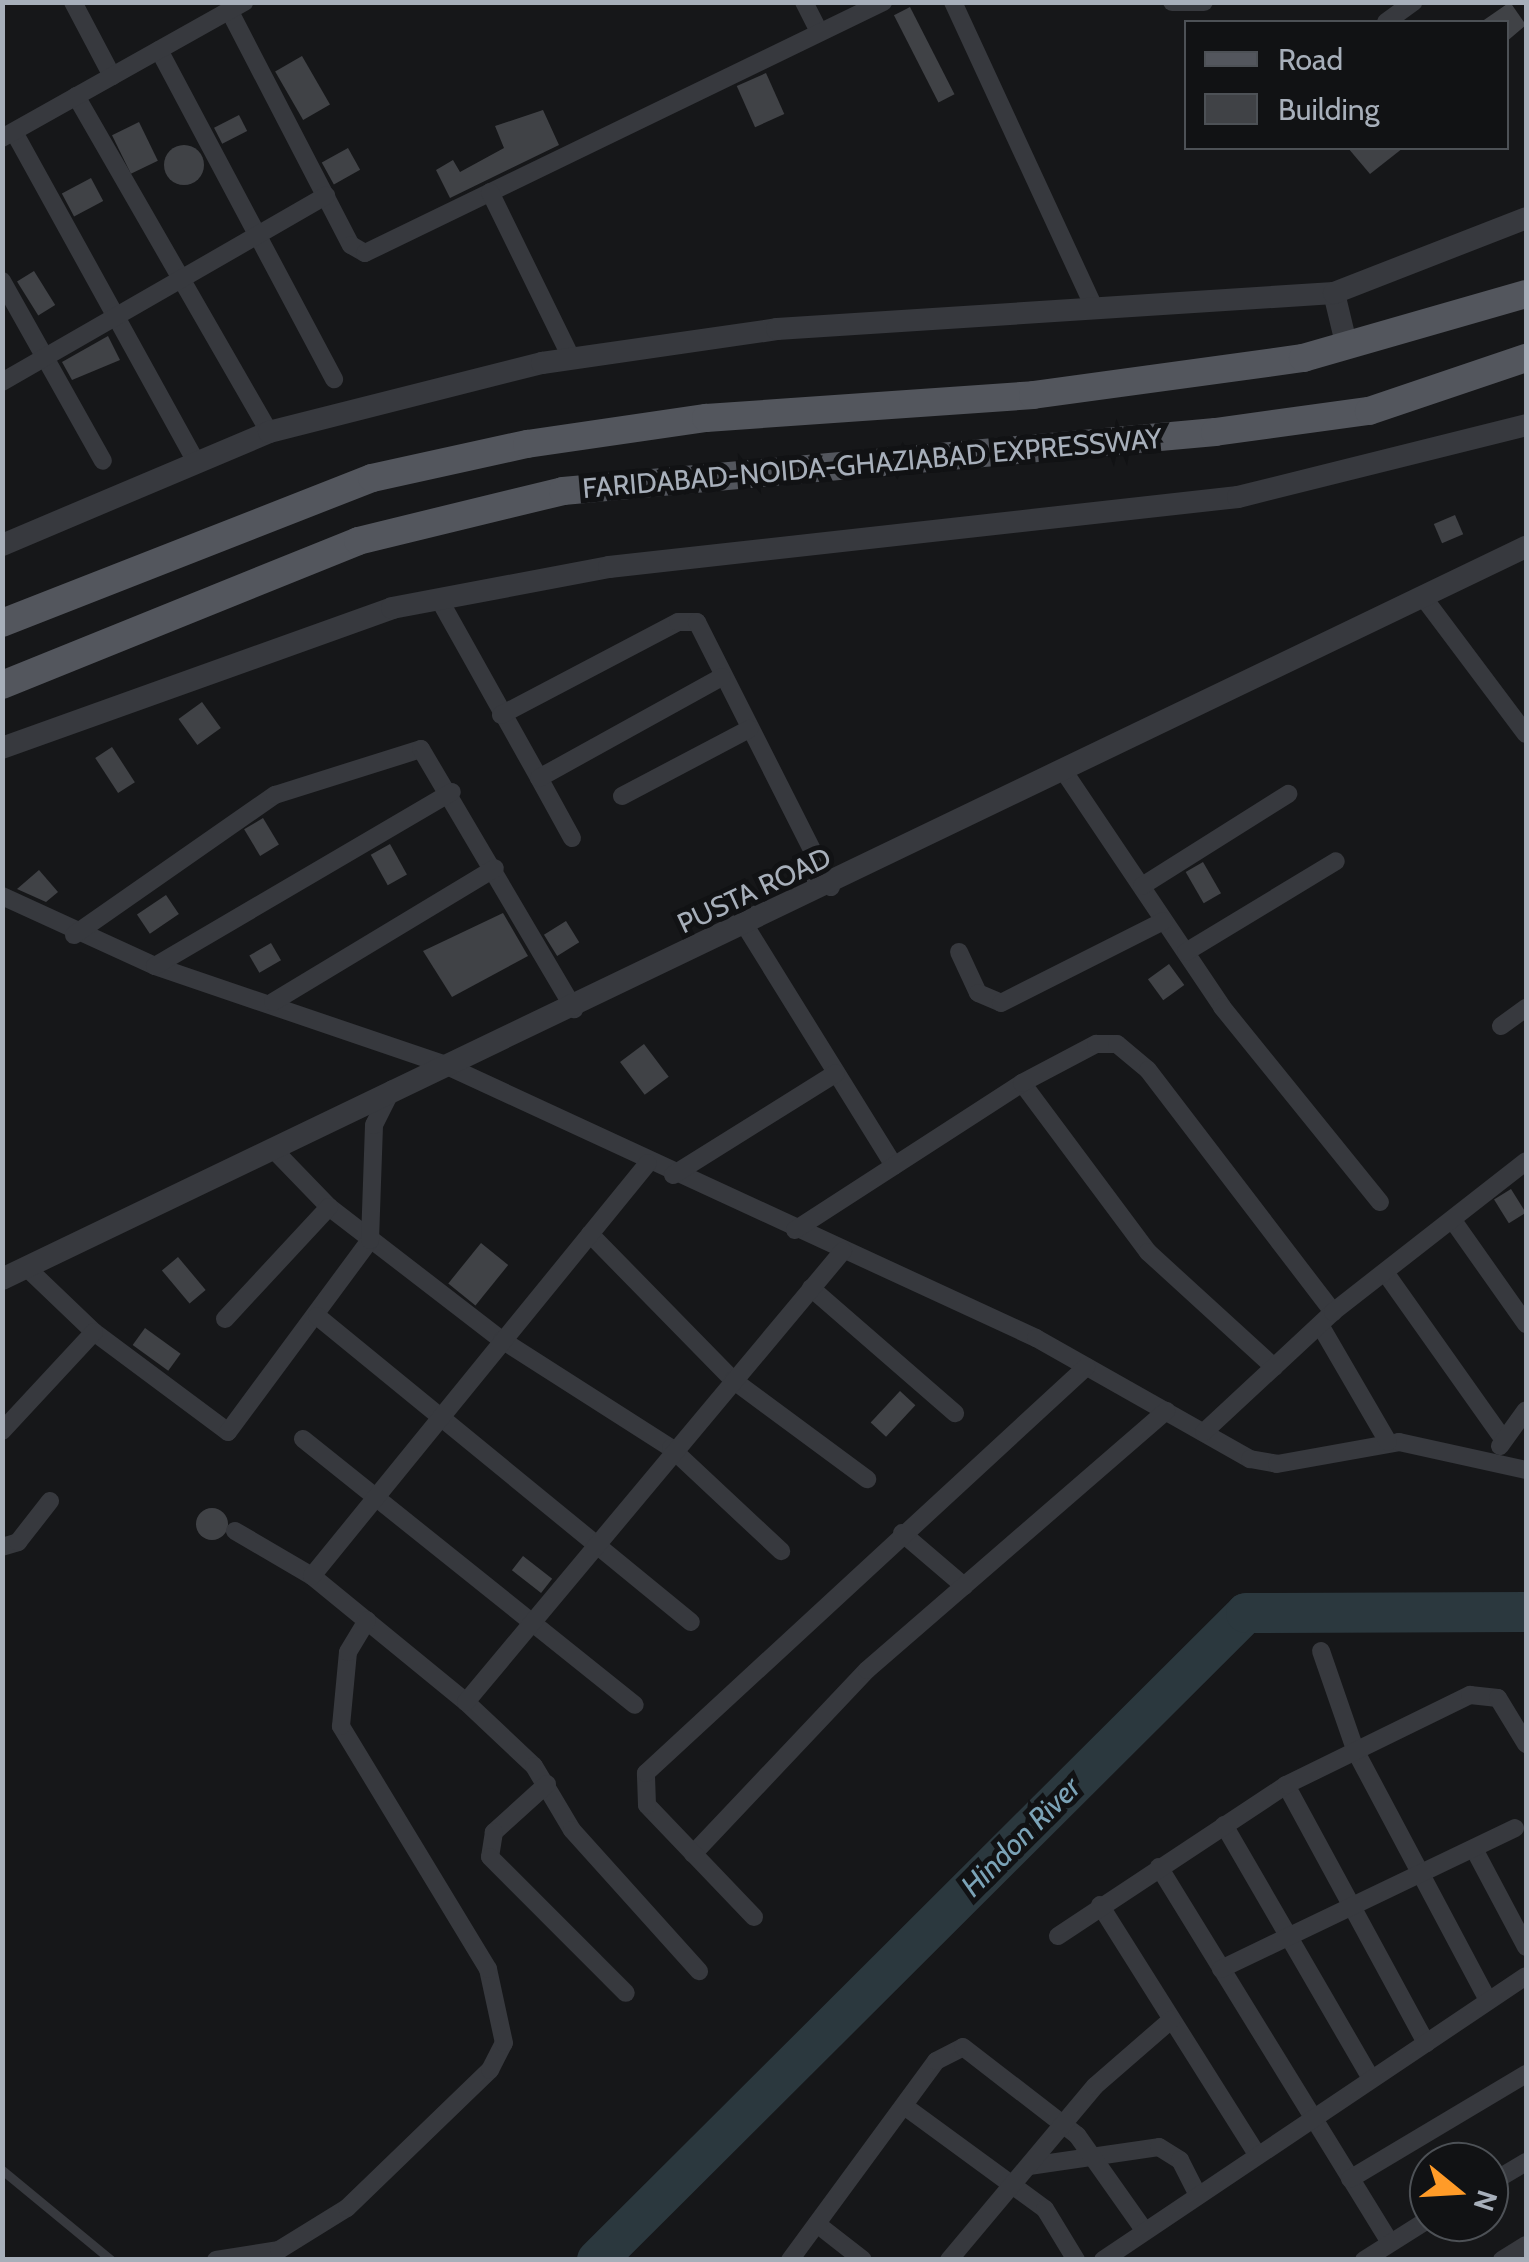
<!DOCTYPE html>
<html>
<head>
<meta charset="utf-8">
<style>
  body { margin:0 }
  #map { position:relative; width:1529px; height:2262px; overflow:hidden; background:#161719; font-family:Cabin,sans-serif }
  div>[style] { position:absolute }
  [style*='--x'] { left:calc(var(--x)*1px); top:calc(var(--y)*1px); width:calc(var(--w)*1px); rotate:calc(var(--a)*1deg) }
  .river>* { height:40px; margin:-20px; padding:0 20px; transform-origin:20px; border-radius:20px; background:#2b383e }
  .building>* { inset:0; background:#404246; transform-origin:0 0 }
  .round { border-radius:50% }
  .service>* { height:9px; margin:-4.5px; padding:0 4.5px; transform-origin:4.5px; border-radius:4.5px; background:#37393e }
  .minor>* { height:18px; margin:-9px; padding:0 9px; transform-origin:9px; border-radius:9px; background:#37393e }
  .tertiary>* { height:22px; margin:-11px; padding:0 11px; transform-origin:11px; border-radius:11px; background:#37393e }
  .primary>* { height:28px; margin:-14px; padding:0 14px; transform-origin:14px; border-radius:14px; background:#53565d }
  span { translate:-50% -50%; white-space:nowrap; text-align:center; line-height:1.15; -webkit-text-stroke:10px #111214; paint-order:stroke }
  .street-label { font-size:28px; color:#a7afba }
  .water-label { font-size:30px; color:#7ba3b7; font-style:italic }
  .frame { position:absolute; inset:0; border:5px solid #a7afba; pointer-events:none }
  .legend { position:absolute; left:1184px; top:20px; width:325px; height:130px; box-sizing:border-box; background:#111214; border:2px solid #4d5156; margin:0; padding:12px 18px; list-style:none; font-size:30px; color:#a7afba }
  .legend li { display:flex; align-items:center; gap:20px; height:50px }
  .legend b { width:50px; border:2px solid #4d5156 }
  .north { position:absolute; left:1409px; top:2142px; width:100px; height:100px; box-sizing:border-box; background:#111214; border:2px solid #4d5156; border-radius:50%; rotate:108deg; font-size:28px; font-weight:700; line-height:40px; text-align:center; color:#a7afba }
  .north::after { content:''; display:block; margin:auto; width:35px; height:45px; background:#ff9b28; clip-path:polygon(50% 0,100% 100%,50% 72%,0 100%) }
</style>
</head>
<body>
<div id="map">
  <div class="river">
    <div style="--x:597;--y:2260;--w:916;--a:-44.91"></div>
    <div style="--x:1246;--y:1613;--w:280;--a:-0.2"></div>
  </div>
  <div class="building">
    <div style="clip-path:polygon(1510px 2px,1526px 25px,1506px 42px,1506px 22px,1481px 22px)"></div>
    <div style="left:910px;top:7px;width:98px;height:18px;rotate:63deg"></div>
    <div style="left:302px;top:56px;width:56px;height:31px;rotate:60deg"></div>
    <div style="left:766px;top:73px;width:45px;height:32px;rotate:66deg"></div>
    <div style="clip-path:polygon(543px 110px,559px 145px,450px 198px,436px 170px,453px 160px,460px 172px,504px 148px,495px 126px)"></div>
    <div style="left:239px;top:115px;width:18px;height:28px;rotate:63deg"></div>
    <div style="left:139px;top:122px;width:43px;height:30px;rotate:64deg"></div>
    <div class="round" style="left:164px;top:145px;width:40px;height:40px"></div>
    <div style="left:348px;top:148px;width:25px;height:30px;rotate:61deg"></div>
    <div style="clip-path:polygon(1348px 148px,1403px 148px,1370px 174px)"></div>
    <div style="left:91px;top:178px;width:26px;height:33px;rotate:62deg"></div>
    <div style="left:34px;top:271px;width:40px;height:20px;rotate:58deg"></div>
    <div style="clip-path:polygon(108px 336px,120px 360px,72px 380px,62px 362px)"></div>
    <div style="left:1455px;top:515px;width:21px;height:23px;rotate:67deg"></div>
    <div style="left:202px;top:702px;width:32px;height:29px;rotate:54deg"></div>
    <div style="left:112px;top:747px;width:42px;height:20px;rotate:57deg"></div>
    <div style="left:263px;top:818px;width:31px;height:22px;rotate:59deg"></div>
    <div style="left:390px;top:844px;width:35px;height:22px;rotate:61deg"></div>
    <div style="left:1203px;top:862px;width:36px;height:20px;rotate:60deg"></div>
    <div style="clip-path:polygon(39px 870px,58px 892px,46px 902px,17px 889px)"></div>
    <div style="left:166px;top:895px;width:23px;height:35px;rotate:56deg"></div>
    <div style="clip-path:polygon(503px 913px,528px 956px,452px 997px,423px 951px)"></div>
    <div style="left:566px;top:921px;width:25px;height:26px;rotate:58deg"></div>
    <div style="left:271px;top:943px;width:20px;height:25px;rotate:60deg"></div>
    <div style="left:1169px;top:964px;width:26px;height:26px;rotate:54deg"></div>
    <div style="left:644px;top:1044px;width:41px;height:30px;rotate:53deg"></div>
    <div style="left:1511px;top:1189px;width:28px;height:20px;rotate:58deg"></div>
    <div style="left:481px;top:1243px;width:35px;height:52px;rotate:39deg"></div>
    <div style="left:178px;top:1257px;width:43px;height:21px;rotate:50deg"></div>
    <div style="left:145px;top:1328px;width:44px;height:21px;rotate:36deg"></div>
    <div style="left:900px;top:1391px;width:21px;height:43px;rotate:43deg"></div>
    <div class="round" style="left:196px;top:1508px;width:32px;height:32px"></div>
    <div style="left:523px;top:1556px;width:37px;height:18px;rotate:38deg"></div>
  </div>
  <div class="service">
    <div style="--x:2;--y:2170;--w:141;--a:39.5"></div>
  </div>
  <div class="minor">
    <div style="--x:73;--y:2;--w:84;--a:62.2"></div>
    <div style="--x:804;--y:2;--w:34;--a:63"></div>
    <div style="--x:953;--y:2;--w:336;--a:65.2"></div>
    <div style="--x:1172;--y:2;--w:32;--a:0"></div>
    <div style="--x:229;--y:10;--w:265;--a:62.6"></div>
    <div style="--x:351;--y:245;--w:16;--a:30"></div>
    <div style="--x:365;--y:253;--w:576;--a:-25.85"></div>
    <div style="--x:1386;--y:22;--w:34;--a:-36"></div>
    <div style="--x:159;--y:50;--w:373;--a:62"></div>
    <div style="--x:76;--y:96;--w:387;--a:60.1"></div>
    <div style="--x:14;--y:132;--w:379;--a:61.1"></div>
    <div style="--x:2;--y:138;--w:278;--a:-29.3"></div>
    <div style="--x:490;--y:192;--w:184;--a:63.9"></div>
    <div style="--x:2;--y:281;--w:206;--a:60.7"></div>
    <div style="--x:2;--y:382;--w:374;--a:-29.9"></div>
    <div style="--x:1423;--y:597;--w:171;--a:53.1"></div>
    <div style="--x:439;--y:599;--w:205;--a:60.8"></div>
    <div style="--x:501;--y:715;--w:200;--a:-27.7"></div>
    <div style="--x:678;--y:622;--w:19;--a:0"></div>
    <div style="--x:697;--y:622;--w:297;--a:63.2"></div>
    <div style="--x:1065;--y:773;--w:282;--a:56.1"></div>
    <div style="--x:1222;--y:1007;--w:251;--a:51"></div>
    <div style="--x:622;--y:796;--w:144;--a:-27.8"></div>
    <div style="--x:572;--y:838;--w:68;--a:-118.8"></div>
    <div style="--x:539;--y:778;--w:209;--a:-28.9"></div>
    <div style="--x:1142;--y:886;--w:173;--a:-32.2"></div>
    <div style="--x:2;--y:896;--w:168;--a:24.6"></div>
    <div style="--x:155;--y:966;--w:306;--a:18.8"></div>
    <div style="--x:445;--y:1065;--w:651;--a:24.79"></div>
    <div style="--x:1036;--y:1338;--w:246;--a:29.5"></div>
    <div style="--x:1250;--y:1459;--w:27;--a:10"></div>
    <div style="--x:1277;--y:1464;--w:124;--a:-10.2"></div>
    <div style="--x:1399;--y:1442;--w:130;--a:12.4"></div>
    <div style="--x:746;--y:927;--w:281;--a:58.2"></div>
    <div style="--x:74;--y:935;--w:245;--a:-34.9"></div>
    <div style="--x:275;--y:795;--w:153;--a:-17.5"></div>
    <div style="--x:421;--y:749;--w:302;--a:59.5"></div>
    <div style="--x:959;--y:952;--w:45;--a:65.1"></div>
    <div style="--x:978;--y:993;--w:25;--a:23"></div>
    <div style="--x:1001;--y:1003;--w:182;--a:-26.8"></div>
    <div style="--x:1186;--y:952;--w:175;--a:-31.2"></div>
    <div style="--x:155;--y:966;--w:344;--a:-30.4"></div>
    <div style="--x:273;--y:1002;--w:259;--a:-31.1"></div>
    <div style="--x:1501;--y:1026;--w:31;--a:-36"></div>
    <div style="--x:1022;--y:1083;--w:211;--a:53.3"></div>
    <div style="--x:1148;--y:1252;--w:171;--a:42.4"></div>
    <div style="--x:274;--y:1150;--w:79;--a:46"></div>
    <div style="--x:329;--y:1207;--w:218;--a:37.6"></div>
    <div style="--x:502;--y:1340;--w:201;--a:32.6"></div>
    <div style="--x:671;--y:1448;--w:151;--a:43.1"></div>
    <div style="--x:673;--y:1175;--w:192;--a:-32"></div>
    <div style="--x:1454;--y:1222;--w:125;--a:54.8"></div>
    <div style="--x:795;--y:1230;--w:270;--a:-32.9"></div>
    <div style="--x:1022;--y:1083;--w:84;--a:-27.8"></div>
    <div style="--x:1096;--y:1044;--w:21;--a:0"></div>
    <div style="--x:1117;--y:1044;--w:40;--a:40"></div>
    <div style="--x:1148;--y:1070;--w:305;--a:52.6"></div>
    <div style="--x:590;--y:1234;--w:204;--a:45.6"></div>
    <div style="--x:733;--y:1380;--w:167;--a:36.5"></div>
    <div style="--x:26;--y:1267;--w:94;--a:43.7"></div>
    <div style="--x:94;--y:1332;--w:167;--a:36.7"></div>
    <div style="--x:228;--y:1432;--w:239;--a:-53.5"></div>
    <div style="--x:370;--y:1240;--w:115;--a:-88"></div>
    <div style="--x:374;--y:1125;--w:40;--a:-63.4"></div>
    <div style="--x:1387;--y:1275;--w:202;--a:54.7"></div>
    <div style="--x:811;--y:1288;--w:191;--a:41"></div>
    <div style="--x:317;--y:1316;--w:483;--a:39.3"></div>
    <div style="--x:225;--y:1319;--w:153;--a:-47.1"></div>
    <div style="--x:1320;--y:1325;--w:135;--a:59.8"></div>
    <div style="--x:2;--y:1431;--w:135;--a:-47.1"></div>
    <div style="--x:1204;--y:1432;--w:176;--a:-42.9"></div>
    <div style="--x:1333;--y:1312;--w:245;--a:-38"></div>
    <div style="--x:303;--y:1439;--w:425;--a:38.7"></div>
    <div style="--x:1500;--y:1446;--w:44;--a:-54.2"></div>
    <div style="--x:235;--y:1531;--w:89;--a:30.3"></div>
    <div style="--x:312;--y:1576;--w:199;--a:39.3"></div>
    <div style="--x:466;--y:1702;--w:93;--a:43.3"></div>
    <div style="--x:534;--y:1766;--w:74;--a:59.3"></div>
    <div style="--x:572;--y:1830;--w:190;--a:48"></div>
    <div style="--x:902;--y:1533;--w:82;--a:40.5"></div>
    <div style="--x:2;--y:1547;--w:17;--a:-17"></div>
    <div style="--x:18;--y:1542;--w:52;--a:-52"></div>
    <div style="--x:312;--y:1576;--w:532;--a:-50.87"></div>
    <div style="--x:1321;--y:1651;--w:107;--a:70.9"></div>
    <div style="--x:1356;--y:1752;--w:281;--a:62"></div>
    <div style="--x:466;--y:1702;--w:588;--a:-50.11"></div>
    <div style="--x:547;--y:1784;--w:72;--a:137.8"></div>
    <div style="--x:494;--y:1832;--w:25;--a:99"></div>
    <div style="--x:490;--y:1857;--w:192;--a:45"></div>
    <div style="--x:1286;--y:1785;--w:294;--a:61.5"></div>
    <div style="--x:1224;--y:1825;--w:291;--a:59.9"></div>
    <div style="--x:1474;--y:1849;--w:111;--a:62"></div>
    <div style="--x:693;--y:1854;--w:253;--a:-46.6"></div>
    <div style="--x:867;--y:1670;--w:396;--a:-40.9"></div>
    <div style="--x:1159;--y:1867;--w:440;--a:58.4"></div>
    <div style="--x:1100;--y:1905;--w:291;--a:57.8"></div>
    <div style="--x:754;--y:1917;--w:155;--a:-133.7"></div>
    <div style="--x:647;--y:1805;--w:32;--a:-92"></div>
    <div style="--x:646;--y:1773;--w:599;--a:-42.7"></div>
    <div style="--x:1058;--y:1936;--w:273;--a:-33.5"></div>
    <div style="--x:1286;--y:1785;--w:205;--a:-26.1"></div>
    <div style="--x:1470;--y:1695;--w:28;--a:6"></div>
    <div style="--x:1498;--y:1698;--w:54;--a:58.7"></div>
    <div style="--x:1221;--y:1969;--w:326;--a:-25.6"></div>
    <div style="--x:907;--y:2108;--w:171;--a:36.2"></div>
    <div style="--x:1045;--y:2209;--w:60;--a:58.7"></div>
    <div style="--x:1029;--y:2166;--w:131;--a:-8.3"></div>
    <div style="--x:1159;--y:2147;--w:25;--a:32"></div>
    <div style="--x:1180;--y:2160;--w:37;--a:63"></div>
    <div style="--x:1350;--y:2179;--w:205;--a:-30.8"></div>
    <div style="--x:1489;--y:2184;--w:43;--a:-30.7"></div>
    <div style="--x:817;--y:2224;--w:58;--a:38"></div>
    <div style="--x:216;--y:2260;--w:64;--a:-9"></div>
    <div style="--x:279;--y:2250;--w:80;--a:-31.7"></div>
    <div style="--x:347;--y:2208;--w:199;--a:-44"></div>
    <div style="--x:490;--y:2070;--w:30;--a:-63"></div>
    <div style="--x:504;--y:2043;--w:76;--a:-102.2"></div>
    <div style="--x:488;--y:1969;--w:284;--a:-121.2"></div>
    <div style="--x:341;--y:1726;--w:74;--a:-84.6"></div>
    <div style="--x:348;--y:1652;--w:37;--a:-59"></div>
    <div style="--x:790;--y:2260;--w:247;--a:-53.7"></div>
    <div style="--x:936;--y:2061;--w:30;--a:-27"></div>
    <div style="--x:963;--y:2047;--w:144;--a:37.7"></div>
    <div style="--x:1077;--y:2135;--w:116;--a:54.8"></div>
    <div style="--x:949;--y:2260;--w:227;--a:-50"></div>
    <div style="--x:1095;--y:2086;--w:101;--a:-41"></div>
    <div style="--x:1103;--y:2260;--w:509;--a:-33.88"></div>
    <div style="--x:1364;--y:2260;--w:77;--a:-32.2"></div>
    <div style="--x:1502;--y:2260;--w:28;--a:-32"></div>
  </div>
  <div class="tertiary">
    <div style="--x:1334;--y:293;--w:56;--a:76.5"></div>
    <div style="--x:2;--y:545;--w:290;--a:-22.9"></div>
    <div style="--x:269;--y:432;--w:282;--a:-14.2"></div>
    <div style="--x:542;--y:363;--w:237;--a:-8.2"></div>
    <div style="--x:777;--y:329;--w:558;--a:-3.7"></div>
    <div style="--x:1334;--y:293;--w:206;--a:-21.3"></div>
    <div style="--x:2;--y:748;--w:414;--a:-19.7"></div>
    <div style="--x:392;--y:608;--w:221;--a:-10.7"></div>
    <div style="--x:609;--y:567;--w:633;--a:-6.35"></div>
    <div style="--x:1238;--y:497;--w:297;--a:-14"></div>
    <div style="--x:2;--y:1279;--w:1691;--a:-25.66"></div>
  </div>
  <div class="primary">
    <div style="--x:2;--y:623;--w:397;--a:-21.4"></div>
    <div style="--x:372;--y:478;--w:159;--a:-12.4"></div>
    <div style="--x:527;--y:444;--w:181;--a:-8.3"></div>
    <div style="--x:706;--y:418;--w:328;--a:-4"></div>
    <div style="--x:1033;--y:395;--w:273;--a:-7.8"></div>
    <div style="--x:1303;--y:358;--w:232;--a:-16"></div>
    <div style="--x:2;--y:685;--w:384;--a:-22"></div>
    <div style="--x:358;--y:541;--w:211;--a:-13.7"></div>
    <div style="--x:563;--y:491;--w:655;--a:-5.17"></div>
    <div style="--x:1215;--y:432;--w:155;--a:-7.8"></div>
    <div style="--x:1369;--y:411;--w:166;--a:-18.7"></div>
  </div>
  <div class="street-label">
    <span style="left:872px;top:463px;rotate:-5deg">FARIDABAD-NOIDA-GHAZIABAD EXPRESSWAY</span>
    <span style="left:754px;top:890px;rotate:-25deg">PUSTA ROAD</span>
  </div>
  <div class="water-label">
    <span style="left:1021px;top:1837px;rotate:-45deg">Hindon River</span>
  </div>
  <div class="frame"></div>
  <ul class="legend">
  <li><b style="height:12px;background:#53565d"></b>Road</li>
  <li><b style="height:28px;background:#404246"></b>Building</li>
  </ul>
  <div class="north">N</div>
</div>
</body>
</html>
